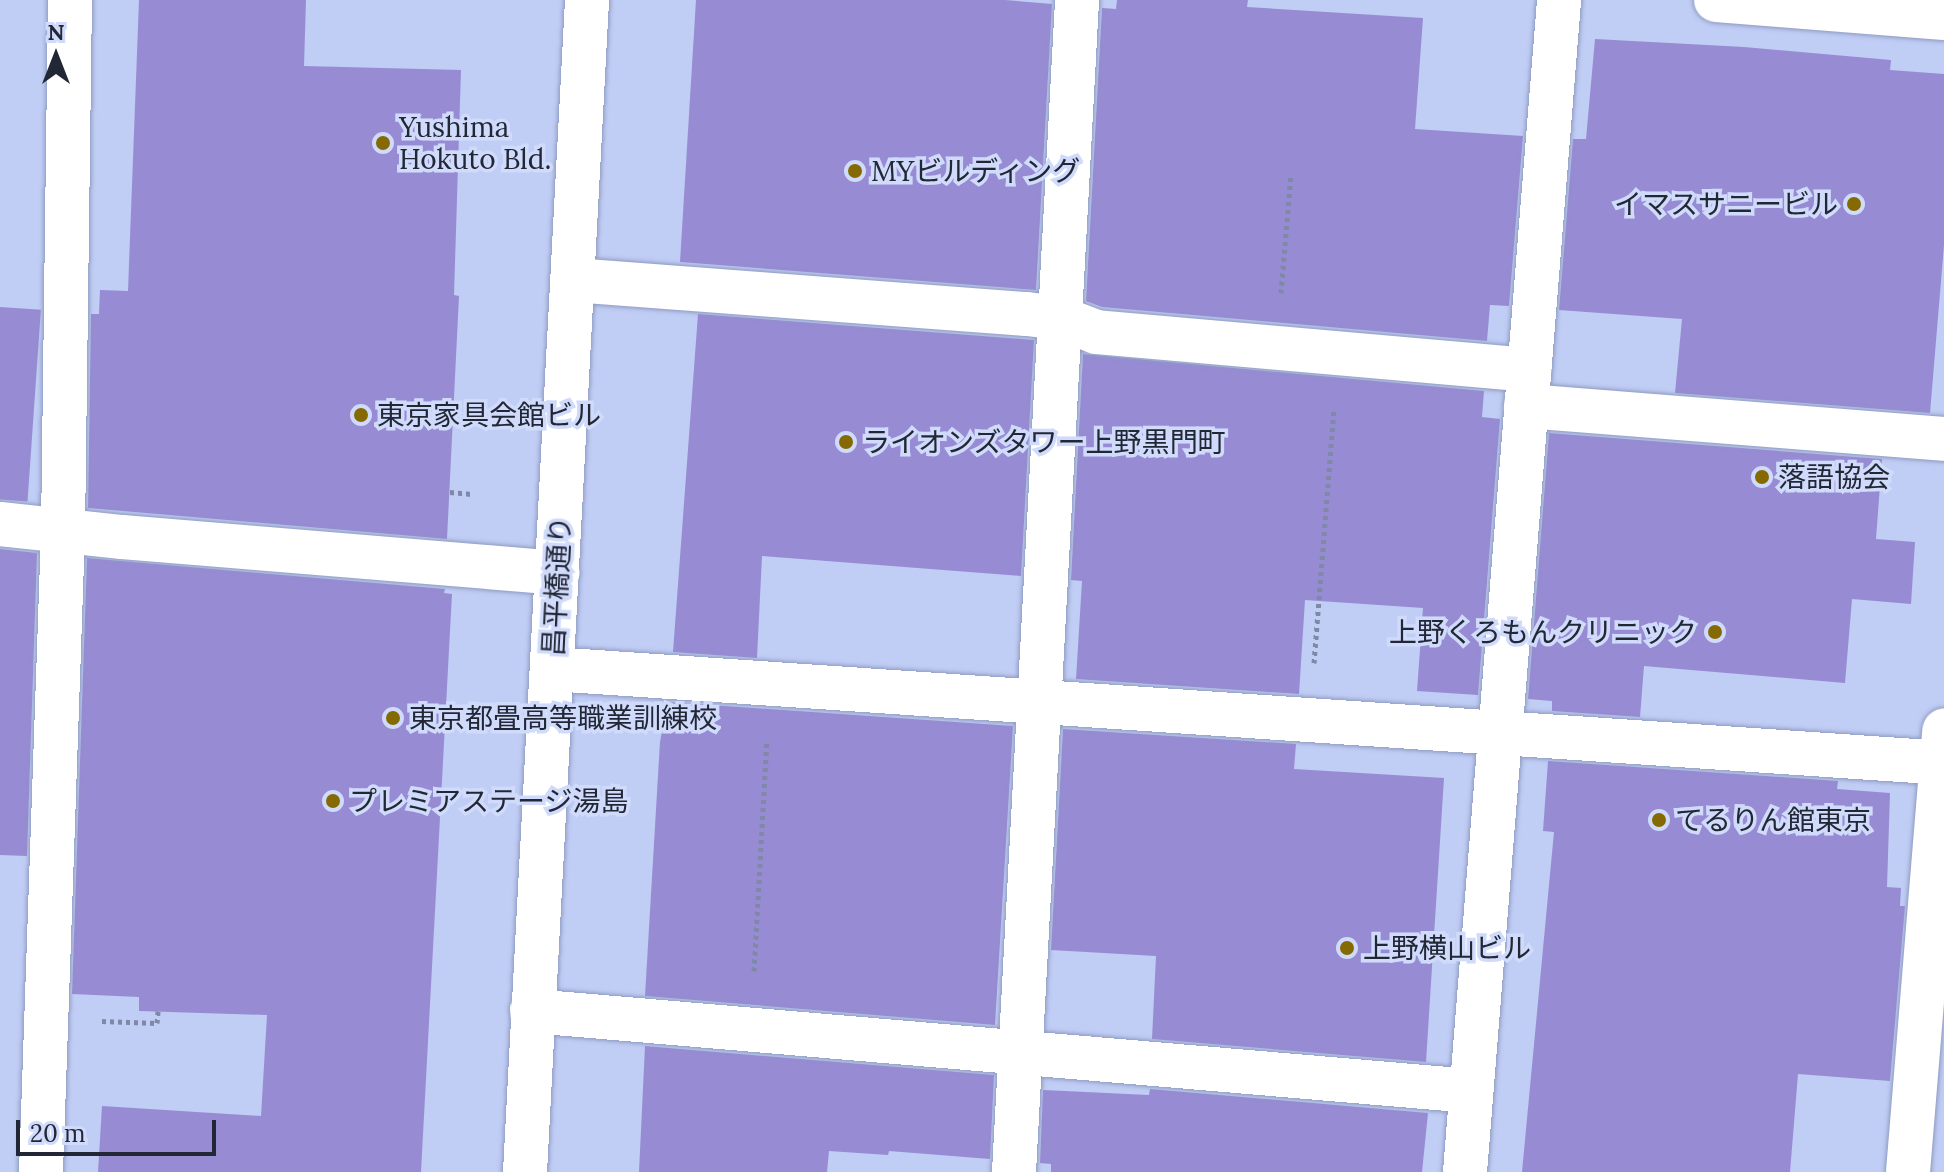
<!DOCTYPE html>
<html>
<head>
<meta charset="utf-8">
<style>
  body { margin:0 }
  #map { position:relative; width:1944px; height:1172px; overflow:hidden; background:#c0cdf5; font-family:Lora,"Noto Sans JP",serif }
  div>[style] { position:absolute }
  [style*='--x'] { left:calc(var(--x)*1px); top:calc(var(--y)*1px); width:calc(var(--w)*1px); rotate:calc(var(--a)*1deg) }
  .building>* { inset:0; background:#978bd3; transform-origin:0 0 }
  .path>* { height:5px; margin-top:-2.5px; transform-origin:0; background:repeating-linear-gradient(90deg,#7f88a6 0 4px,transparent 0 8px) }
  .roads { filter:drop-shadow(0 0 2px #8f9bc1) drop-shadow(0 0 2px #8f9bc1) }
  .minor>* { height:44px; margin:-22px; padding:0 22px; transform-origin:22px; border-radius:22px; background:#fff }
  .major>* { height:44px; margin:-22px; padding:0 22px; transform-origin:22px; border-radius:22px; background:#fff }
  .dots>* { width:22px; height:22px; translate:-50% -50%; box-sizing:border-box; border:4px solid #d0dbfb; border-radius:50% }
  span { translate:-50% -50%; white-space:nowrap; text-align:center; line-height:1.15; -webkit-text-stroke:7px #d0dbfb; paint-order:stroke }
  .poi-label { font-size:28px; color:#222736 }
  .left { translate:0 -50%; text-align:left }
  .right { translate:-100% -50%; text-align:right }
  .street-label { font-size:28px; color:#222736 }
  .north { position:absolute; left:16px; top:16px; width:80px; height:80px; -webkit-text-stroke:6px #d0dbfb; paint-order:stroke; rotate:0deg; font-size:22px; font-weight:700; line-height:32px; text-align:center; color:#222736 }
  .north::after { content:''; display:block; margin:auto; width:28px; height:36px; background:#222736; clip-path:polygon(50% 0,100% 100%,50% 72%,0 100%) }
  .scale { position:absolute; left:16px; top:1120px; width:200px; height:36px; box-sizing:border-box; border:4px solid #222736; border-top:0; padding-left:10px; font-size:24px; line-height:28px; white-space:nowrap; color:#222736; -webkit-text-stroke:6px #d0dbfb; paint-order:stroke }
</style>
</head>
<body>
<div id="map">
  <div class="building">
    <div style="clip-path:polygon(139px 0,306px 0,304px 66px,461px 70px,454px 295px,459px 296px,447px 539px,88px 508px,91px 314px,99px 314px,100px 290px,128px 291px)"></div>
    <div style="clip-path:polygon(696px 0,1005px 0,1052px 4px,1036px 290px,680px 262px)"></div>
    <div style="clip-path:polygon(1117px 0,1248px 0,1247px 7px,1423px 18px,1415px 129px,1523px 136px,1509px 306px,1490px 305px,1487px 341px,1102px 307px,1086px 301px,1102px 8px,1116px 9px)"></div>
    <div style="clip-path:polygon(1595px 39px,1744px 47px,1891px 60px,1890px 70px,1944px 74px,1944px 245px,1930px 413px,1675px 393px,1682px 319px,1559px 310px,1573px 139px,1586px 139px)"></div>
    <div style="left:0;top:307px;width:41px;height:192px;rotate:4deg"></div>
    <div style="clip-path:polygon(698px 314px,1034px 340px,1021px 576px,762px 556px,757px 658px,673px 652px)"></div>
    <div style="clip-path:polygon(1083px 354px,1484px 391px,1482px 417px,1500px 419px,1478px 695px,1417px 691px,1423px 608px,1305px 600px,1299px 694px,1076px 679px,1082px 581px,1071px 580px)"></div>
    <div style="clip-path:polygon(1549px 433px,1882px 459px,1876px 539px,1915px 542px,1911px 604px,1852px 599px,1845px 683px,1644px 666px,1640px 717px,1552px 711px,1552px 701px,1528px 699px)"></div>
    <div style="clip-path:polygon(0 549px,37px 553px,27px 856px,0 855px)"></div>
    <div style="clip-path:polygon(87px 558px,445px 589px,444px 593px,452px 594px,421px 1172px,98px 1172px,102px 1106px,261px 1116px,267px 1015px,139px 1011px,139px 997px,72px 994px)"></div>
    <div style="clip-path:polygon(667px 702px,1013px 726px,995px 1025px,645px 996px,660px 742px)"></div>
    <div style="clip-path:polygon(1063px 729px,1296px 744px,1294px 769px,1444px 778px,1426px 1062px,1152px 1039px,1156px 956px,1051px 950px)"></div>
    <div style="clip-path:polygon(1548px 761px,1838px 781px,1837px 789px,1890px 793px,1887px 887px,1901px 888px,1900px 906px,1905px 906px,1890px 1081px,1798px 1074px,1790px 1172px,1522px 1172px,1554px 832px,1543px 831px)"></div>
    <div style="clip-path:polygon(645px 1046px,994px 1075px,990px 1159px,889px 1151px,888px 1155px,829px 1151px,827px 1172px,639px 1172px)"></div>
    <div style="clip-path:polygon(1150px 1089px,1428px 1113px,1422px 1172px,1051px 1172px,1051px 1164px,1040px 1163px,1043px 1090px,1149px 1095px)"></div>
  </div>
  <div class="path">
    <div style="--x:1281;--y:293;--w:119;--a:-85.2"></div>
    <div style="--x:450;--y:492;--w:22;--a:5"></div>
    <div style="--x:1314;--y:663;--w:254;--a:-85.5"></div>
    <div style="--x:754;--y:971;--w:230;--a:-86.8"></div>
    <div style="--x:102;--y:1021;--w:55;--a:2.1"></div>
    <div style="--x:157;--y:1023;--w:12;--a:-85"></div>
  </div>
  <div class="roads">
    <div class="minor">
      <div style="--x:1716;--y:0;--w:229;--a:4.5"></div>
      <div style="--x:573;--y:280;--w:455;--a:4.3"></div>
      <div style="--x:1027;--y:314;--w:33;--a:7"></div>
      <div style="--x:1060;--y:318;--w:39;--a:21"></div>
      <div style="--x:1096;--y:332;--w:435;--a:5"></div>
      <div style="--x:1526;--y:406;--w:419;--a:4.5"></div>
      <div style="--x:0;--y:524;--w:123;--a:6.1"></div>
      <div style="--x:122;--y:537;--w:437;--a:4.7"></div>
      <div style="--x:552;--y:669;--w:1395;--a:3.86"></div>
      <div style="--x:532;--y:1011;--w:942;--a:4.87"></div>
      <div style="--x:41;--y:1172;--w:640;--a:-88.03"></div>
      <div style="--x:63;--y:532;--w:532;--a:-89.25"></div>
      <div style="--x:1014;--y:1172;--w:1174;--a:-86.92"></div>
      <div style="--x:1465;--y:1172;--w:1176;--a:-85.41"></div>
      <div style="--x:1908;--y:1172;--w:443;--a:-85.3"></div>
    </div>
    <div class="major">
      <div style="--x:525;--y:1172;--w:1174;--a:-86.97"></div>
    </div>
  </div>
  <div class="dots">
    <div style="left:383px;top:143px;background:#856903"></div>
    <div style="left:855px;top:171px;background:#856903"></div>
    <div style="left:1854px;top:204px;background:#856903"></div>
    <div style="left:361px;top:415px;background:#856903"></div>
    <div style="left:846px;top:442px;background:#856903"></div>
    <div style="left:1762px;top:477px;background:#856903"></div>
    <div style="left:1715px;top:632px;background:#856903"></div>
    <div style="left:393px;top:718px;background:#856903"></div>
    <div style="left:333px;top:801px;background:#856903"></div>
    <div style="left:1659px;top:820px;background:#856903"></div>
    <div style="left:1347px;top:948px;background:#856903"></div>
  </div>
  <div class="poi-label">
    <span class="left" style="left:399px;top:143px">Yushima<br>Hokuto Bld.</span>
    <span class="left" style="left:871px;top:171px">MYビルディング</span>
    <span class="right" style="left:1838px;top:204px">イマスサニービル</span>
    <span class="left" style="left:377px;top:415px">東京家具会館ビル</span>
    <span class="left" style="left:862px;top:442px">ライオンズタワー上野黒門町</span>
    <span class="left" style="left:1778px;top:477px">落語協会</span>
    <span class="right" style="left:1697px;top:632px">上野くろもんクリニック</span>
    <span class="left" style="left:409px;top:718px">東京都畳高等職業訓練校</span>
    <span class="left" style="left:349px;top:801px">プレミアステージ湯島</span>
    <span class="left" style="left:1675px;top:820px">てるりん館東京</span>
    <span class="left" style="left:1363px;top:948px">上野横山ビル</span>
  </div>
  <div class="street-label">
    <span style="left:557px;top:586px;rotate:-87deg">昌平橋通り</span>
  </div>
  <div class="north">N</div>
  <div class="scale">20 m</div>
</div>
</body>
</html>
